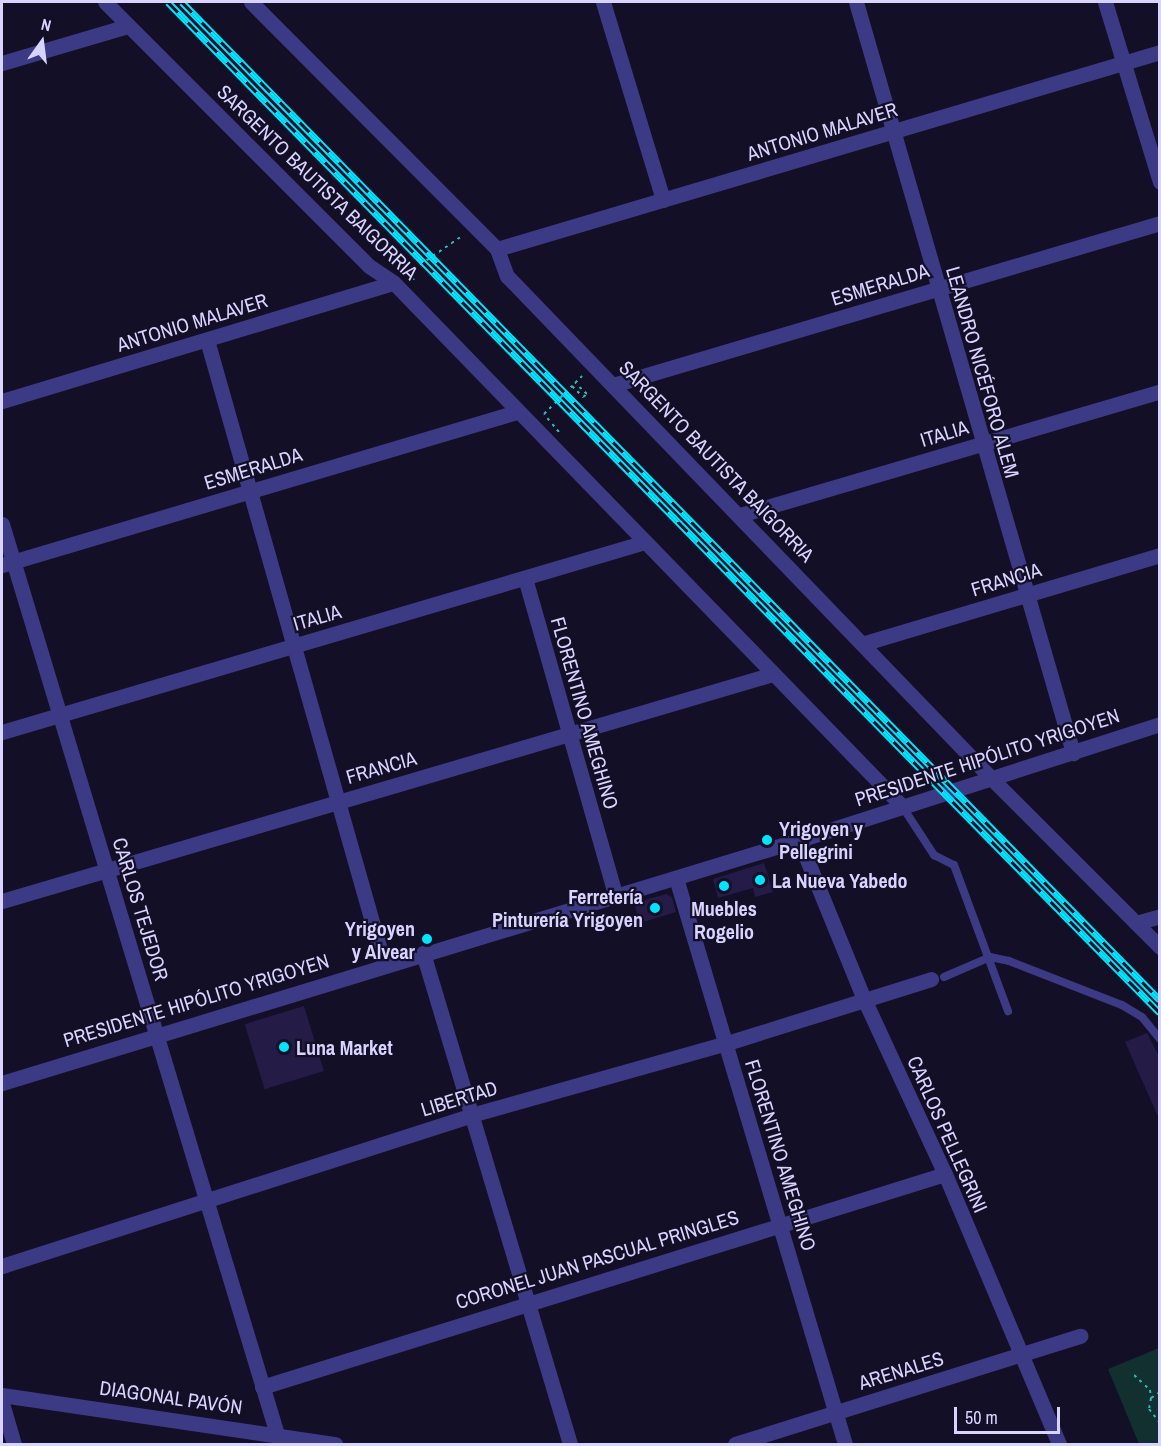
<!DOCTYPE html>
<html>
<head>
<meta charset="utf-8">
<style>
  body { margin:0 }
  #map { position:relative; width:1161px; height:1446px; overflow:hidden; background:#130f26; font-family:"Archivo Narrow",sans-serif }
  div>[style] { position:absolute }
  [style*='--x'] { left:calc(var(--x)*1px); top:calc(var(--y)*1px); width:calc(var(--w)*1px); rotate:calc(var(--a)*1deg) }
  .green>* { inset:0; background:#12302f }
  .building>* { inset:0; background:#241b47; transform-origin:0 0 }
  .path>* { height:2px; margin-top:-1px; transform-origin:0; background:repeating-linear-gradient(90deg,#2fb8b0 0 3px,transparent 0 7.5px) }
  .service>* { height:8px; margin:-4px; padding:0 4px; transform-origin:4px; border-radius:4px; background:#3d3a85 }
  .minor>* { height:15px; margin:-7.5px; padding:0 7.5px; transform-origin:7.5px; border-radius:7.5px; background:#3d3a85 }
  .tertiary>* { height:15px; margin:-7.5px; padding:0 7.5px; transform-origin:7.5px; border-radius:7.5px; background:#3d3a85 }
  .rail>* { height:7px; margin-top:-3.5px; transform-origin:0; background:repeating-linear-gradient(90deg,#130f26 0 14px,#00e5ff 0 28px); box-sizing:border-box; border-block:2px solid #00e5ff }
  .dots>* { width:16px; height:16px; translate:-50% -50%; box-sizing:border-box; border:3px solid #130f26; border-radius:50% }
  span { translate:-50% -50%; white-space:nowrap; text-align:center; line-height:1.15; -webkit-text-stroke:4.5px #130f26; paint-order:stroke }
  .street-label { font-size:20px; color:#d9d4ff }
  .poi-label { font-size:20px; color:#d9d4ff; font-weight:700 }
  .left { translate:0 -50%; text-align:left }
  .right { translate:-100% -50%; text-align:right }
  .frame { position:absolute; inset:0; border:3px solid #d9d4ff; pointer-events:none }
  .north { position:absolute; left:12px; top:12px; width:60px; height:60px; -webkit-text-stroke:4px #130f26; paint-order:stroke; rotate:14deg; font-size:16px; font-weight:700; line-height:24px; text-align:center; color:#d9d4ff }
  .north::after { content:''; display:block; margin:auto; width:21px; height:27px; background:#d9d4ff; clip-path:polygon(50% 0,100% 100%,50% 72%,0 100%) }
  .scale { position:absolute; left:954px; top:1407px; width:106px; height:27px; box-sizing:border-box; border:3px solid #d9d4ff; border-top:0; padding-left:8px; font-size:18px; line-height:21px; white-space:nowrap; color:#d9d4ff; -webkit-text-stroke:4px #130f26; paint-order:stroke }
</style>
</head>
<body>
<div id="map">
  <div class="green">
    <div style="clip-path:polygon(1159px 1348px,1159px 1444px,1139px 1444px,1108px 1369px)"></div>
  </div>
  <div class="building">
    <div style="clip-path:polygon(764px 863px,773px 892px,755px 897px,753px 888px,718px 898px,713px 879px)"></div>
    <div style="clip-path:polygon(666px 894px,672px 897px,676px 912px,640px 923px,634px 903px)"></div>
    <div style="left:304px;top:1006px;width:68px;height:62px;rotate:73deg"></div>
    <div style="clip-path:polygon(1147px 1033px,1160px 1058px,1160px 1121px,1125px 1042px)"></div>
  </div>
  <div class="path">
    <div style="--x:414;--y:280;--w:9;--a:-131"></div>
    <div style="--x:408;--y:273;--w:65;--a:-34.4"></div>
    <div style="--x:559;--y:432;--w:23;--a:-130"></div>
    <div style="--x:544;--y:414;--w:40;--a:-45"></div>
    <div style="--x:572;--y:386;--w:16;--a:45"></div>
    <div style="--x:583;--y:397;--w:5;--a:-37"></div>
    <div style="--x:587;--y:394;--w:16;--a:-137"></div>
    <div style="--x:575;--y:383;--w:10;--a:-45"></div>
    <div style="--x:1134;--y:1375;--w:22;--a:43"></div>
    <div style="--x:1150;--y:1390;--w:8;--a:83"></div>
    <div style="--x:1160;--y:1392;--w:11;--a:146"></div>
    <div style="--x:1151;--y:1398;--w:11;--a:100"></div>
    <div style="--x:1149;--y:1409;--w:18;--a:52"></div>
  </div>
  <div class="service">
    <div style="--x:902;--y:806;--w:59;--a:56.9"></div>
    <div style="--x:934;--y:855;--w:22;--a:27"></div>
    <div style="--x:954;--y:865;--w:156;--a:69.7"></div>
    <div style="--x:944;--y:977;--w:50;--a:-23.5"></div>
    <div style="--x:990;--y:957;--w:19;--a:12"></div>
    <div style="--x:1009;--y:961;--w:121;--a:21.3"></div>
    <div style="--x:1122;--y:1005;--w:23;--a:31"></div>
    <div style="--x:1142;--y:1017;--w:28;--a:51"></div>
  </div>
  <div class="minor">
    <div style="--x:105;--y:2;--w:373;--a:45"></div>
    <div style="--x:369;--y:266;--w:30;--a:34"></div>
    <div style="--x:394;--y:283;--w:729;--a:45.83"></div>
    <div style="--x:251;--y:2;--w:349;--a:45.1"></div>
    <div style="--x:497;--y:249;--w:29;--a:70"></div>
    <div style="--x:507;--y:276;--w:699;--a:46.04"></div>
    <div style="--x:992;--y:779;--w:238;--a:45"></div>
    <div style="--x:603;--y:2;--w:207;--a:73.1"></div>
    <div style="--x:856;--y:2;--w:782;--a:73.88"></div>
    <div style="--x:1105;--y:2;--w:188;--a:73"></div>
    <div style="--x:2;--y:63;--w:131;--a:-16.4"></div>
    <div style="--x:497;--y:249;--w:692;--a:-16.55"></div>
    <div style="--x:207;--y:340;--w:649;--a:74.16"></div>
    <div style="--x:613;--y:385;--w:570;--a:-16.5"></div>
    <div style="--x:2;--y:401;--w:409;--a:-16.8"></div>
    <div style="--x:740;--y:515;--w:438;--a:-16.4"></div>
    <div style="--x:2;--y:524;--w:961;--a:73.19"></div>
    <div style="--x:2;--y:565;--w:537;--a:-16.55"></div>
    <div style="--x:525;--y:578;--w:329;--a:74.1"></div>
    <div style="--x:865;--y:643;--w:308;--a:-16.6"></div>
    <div style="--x:2;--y:732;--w:670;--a:-16.46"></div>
    <div style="--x:799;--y:840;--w:172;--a:67.8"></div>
    <div style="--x:864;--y:999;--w:193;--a:65.2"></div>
    <div style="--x:945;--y:1174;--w:293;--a:67.1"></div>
    <div style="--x:676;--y:878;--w:591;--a:73.38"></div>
    <div style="--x:2;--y:901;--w:804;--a:-16.41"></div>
    <div style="--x:1136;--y:923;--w:25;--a:-16"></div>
    <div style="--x:423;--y:953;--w:513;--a:73.33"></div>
    <div style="--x:2;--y:1266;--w:493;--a:-17.8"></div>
    <div style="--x:471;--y:1115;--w:263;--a:-15.7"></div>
    <div style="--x:724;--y:1044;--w:217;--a:-17.4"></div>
    <div style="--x:262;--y:1387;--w:715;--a:-17.32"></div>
    <div style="--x:2;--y:1395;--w:337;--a:8.4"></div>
    <div style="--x:2;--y:1403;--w:43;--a:73.7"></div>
    <div style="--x:735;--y:1444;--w:362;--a:-17.4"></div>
  </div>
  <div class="tertiary">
    <div style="--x:2;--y:1083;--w:833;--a:-16.96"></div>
    <div style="--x:799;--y:840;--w:379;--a:-17.8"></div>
  </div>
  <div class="rail">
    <div style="--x:168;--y:2;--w:1416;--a:45.54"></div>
    <div style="--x:182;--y:2;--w:1397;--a:45.58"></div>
  </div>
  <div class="dots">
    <div style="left:767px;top:840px;background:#00e5ff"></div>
    <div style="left:760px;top:880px;background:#00e5ff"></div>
    <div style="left:724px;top:886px;background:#00e5ff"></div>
    <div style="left:655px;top:908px;background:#00e5ff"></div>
    <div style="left:427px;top:939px;background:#00e5ff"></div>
    <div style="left:284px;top:1047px;background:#00e5ff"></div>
  </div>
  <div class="street-label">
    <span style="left:822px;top:131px;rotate:-17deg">ANTONIO MALAVER</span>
    <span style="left:318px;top:182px;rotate:44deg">SARGENTO BAUTISTA BAIGORRIA</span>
    <span style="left:880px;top:284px;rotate:-17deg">ESMERALDA</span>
    <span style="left:192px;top:322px;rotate:-17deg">ANTONIO MALAVER</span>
    <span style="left:983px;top:372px;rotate:74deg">LEANDRO NICÉFORO ALEM</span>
    <span style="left:944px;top:433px;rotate:-17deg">ITALIA</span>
    <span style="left:717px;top:461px;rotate:46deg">SARGENTO BAUTISTA BAIGORRIA</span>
    <span style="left:253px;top:468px;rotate:-17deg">ESMERALDA</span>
    <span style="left:1006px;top:579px;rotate:-17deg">FRANCIA</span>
    <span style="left:317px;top:617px;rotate:-16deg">ITALIA</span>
    <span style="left:585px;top:713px;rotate:74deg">FLORENTINO AMEGHINO</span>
    <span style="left:987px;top:757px;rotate:-18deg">PRESIDENTE HIPÓLITO YRIGOYEN</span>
    <span style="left:381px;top:767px;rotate:-16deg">FRANCIA</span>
    <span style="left:141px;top:909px;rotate:73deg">CARLOS TEJEDOR</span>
    <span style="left:196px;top:1000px;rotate:-17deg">PRESIDENTE HIPÓLITO YRIGOYEN</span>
    <span style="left:459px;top:1098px;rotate:-17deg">LIBERTAD</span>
    <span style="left:948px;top:1134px;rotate:66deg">CARLOS PELLEGRINI</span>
    <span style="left:781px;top:1155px;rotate:73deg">FLORENTINO AMEGHINO</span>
    <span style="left:597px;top:1259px;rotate:-17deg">CORONEL JUAN PASCUAL PRINGLES</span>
    <span style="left:901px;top:1370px;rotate:-17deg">ARENALES</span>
    <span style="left:171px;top:1397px;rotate:8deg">DIAGONAL PAVÓN</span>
  </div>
  <div class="poi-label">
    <span class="left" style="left:779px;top:840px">Yrigoyen y<br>Pellegrini</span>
    <span class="left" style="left:772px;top:880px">La Nueva Yabedo</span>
    <span class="right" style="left:643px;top:908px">Ferretería<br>Pinturería Yrigoyen</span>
    <span style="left:724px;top:920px">Muebles<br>Rogelio</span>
    <span class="right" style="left:415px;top:940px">Yrigoyen<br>y Alvear</span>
    <span class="left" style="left:296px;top:1047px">Luna Market</span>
  </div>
  <div class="frame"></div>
  <div class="north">N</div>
  <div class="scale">50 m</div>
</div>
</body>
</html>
